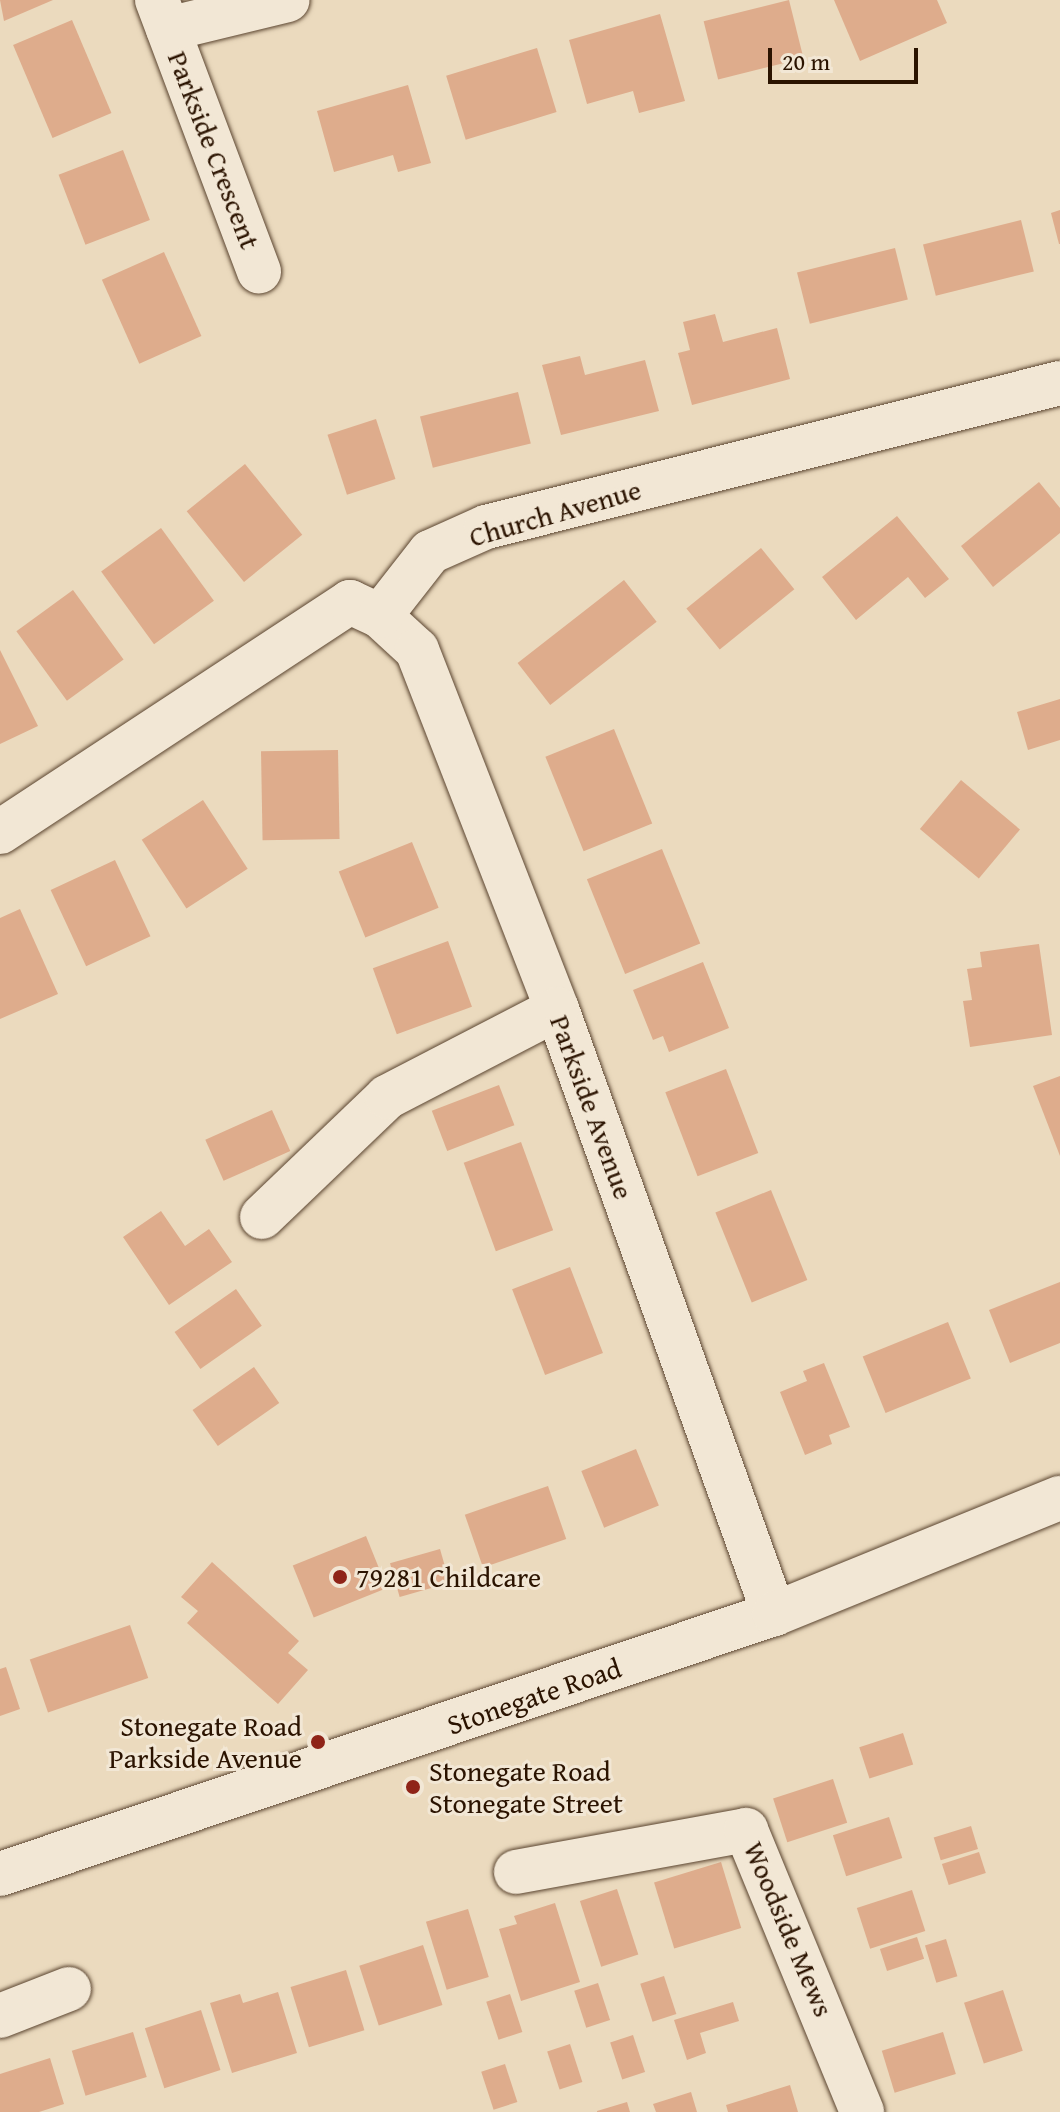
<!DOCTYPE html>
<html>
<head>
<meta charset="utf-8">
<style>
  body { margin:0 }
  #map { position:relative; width:1060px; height:2112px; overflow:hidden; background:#ebdabe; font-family:"Gentium Book Plus",serif }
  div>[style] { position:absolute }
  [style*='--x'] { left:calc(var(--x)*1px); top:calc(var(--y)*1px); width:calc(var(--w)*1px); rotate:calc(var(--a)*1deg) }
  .building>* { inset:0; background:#deac8c; transform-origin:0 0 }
  .roads { filter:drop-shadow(0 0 2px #5b4530) drop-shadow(0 0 2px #5b4530) }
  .minor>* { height:44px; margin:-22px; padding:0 22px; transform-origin:22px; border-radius:22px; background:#f2e7d5 }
  .secondary>* { height:44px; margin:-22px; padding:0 22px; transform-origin:22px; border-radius:22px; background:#f2e7d5 }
  .dots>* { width:22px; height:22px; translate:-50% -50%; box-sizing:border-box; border:4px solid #f2e7d5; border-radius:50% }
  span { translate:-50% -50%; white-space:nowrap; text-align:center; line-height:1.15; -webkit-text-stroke:6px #f2e7d5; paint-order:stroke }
  .street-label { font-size:28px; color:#2b1300 }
  .poi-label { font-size:28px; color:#2b1300 }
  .left { translate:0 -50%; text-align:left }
  .right { translate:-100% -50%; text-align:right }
  .scale { position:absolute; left:768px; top:48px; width:150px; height:36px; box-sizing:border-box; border:4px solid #2b1300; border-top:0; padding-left:10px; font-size:24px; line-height:28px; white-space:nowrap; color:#2b1300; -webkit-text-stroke:6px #f2e7d5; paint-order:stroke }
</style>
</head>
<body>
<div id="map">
  <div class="building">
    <div style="clip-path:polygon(0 0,53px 0,4px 21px)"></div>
    <div style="left:789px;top:0;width:60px;height:88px;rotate:76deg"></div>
    <div style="clip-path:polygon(834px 0,937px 0,947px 23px,860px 61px)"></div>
    <div style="clip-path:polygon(660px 14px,685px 101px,639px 113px,633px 91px,587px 104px,569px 40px)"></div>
    <div style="left:72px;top:20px;width:101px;height:64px;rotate:67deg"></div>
    <div style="left:537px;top:48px;width:67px;height:95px;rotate:73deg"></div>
    <div style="clip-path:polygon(408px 85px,431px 163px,398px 172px,393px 155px,334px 172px,317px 111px)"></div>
    <div style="left:123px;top:150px;width:75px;height:69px;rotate:69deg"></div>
    <div style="clip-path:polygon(1060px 210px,1060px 244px,1059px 244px,1051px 213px)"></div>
    <div style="left:1021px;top:220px;width:53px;height:101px;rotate:76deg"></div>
    <div style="left:895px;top:248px;width:53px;height:101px;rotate:76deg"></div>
    <div style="left:164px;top:252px;width:92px;height:68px;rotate:66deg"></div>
    <div style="clip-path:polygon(715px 314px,723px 342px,777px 328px,790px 379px,692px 405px,678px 353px,690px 350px,683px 322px)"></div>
    <div style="clip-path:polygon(580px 356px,585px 375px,645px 360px,659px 411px,561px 435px,542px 365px)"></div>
    <div style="left:518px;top:392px;width:53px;height:101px;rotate:76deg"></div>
    <div style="left:376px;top:419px;width:63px;height:51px;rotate:72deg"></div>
    <div style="left:245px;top:464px;width:91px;height:75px;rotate:51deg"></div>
    <div style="clip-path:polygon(1039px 482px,1060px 508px,1060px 533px,993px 587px,961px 546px)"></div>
    <div style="clip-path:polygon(897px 516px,949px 579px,925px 598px,908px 577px,856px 620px,822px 577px)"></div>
    <div style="left:161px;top:528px;width:90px;height:74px;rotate:54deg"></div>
    <div style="left:761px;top:548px;width:53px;height:96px;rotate:51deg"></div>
    <div style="left:624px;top:580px;width:53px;height:135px;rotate:52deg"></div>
    <div style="left:73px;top:590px;width:86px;height:70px;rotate:54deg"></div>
    <div style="clip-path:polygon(0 650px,38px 726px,0 744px)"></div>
    <div style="clip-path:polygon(1060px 699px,1060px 740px,1028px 750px,1017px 712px)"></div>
    <div style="left:614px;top:729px;width:102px;height:74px;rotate:68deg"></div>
    <div style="left:338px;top:750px;width:89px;height:77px;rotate:89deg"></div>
    <div style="left:961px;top:780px;width:77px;height:64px;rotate:40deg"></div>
    <div style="left:203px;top:800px;width:82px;height:73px;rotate:57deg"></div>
    <div style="left:412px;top:842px;width:71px;height:79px;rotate:68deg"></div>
    <div style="left:662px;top:849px;width:102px;height:81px;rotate:68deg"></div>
    <div style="left:115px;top:860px;width:84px;height:71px;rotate:65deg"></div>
    <div style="clip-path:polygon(20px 909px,58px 994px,0 1019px,0 918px)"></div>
    <div style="left:448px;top:941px;width:70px;height:80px;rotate:70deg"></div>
    <div style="clip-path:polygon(1039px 944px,1052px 1035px,970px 1047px,963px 1001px,972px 1000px,967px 969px,982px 967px,980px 952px)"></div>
    <div style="clip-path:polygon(703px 962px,729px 1028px,669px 1052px,663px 1036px,653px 1040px,633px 990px)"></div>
    <div style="left:726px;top:1069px;width:90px;height:65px;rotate:69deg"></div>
    <div style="clip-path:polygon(1060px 1076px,1060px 1156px,1033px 1086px)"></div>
    <div style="left:499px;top:1085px;width:43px;height:72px;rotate:69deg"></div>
    <div style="left:272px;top:1110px;width:45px;height:73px;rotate:66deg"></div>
    <div style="left:521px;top:1142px;width:94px;height:61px;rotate:70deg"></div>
    <div style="left:771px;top:1190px;width:97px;height:60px;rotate:68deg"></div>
    <div style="clip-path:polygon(161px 1211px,185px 1246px,209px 1229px,232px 1262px,169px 1305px,123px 1237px)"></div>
    <div style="left:570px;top:1267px;width:92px;height:62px;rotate:69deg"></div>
    <div style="clip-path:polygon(1060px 1282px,1060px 1343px,1010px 1363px,989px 1310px)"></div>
    <div style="left:236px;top:1289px;width:45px;height:75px;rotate:55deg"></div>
    <div style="left:948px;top:1322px;width:61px;height:92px;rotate:68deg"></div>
    <div style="clip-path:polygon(824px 1363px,850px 1427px,829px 1435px,832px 1444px,805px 1455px,780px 1392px,807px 1381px,803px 1371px)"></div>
    <div style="left:254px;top:1367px;width:44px;height:75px;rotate:55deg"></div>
    <div style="left:636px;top:1449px;width:61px;height:59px;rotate:68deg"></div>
    <div style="left:548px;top:1486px;width:56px;height:88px;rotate:71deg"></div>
    <div style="left:366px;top:1536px;width:56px;height:79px;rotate:68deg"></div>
    <div style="left:440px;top:1549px;width:35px;height:52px;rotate:74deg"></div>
    <div style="clip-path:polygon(212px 1562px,299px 1641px,288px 1653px,308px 1670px,278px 1704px,187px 1623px,198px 1611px,181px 1597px)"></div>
    <div style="left:130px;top:1625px;width:56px;height:106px;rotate:71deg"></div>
    <div style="clip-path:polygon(6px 1667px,20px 1709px,0 1716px,0 1669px)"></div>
    <div style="left:903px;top:1733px;width:33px;height:46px;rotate:72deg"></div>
    <div style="left:833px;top:1779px;width:46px;height:63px;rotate:72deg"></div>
    <div style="left:889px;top:1817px;width:43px;height:59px;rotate:72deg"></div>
    <div style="left:971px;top:1826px;width:24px;height:39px;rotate:73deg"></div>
    <div style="left:979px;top:1852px;width:22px;height:39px;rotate:72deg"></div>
    <div style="left:721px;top:1862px;width:69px;height:70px;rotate:73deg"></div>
    <div style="left:617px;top:1889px;width:69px;height:39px;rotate:72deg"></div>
    <div style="left:912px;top:1890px;width:43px;height:58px;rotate:72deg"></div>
    <div style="clip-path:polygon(555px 1903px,580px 1982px,521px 2001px,499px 1929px,517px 1924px,514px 1916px)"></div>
    <div style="left:468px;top:1909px;width:71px;height:44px;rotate:73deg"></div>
    <div style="left:917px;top:1937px;width:23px;height:39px;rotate:72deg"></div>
    <div style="left:946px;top:1939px;width:39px;height:22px;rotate:73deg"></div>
    <div style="left:423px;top:1945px;width:63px;height:67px;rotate:72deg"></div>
    <div style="left:346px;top:1970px;width:63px;height:58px;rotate:73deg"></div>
    <div style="left:664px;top:1976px;width:40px;height:25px;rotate:72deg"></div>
    <div style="left:598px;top:1983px;width:39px;height:25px;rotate:72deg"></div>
    <div style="left:1003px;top:1990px;width:64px;height:41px;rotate:72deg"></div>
    <div style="clip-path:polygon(278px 1992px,297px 2053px,232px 2073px,210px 2003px,240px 1994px,243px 2003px)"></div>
    <div style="left:510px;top:1994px;width:40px;height:25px;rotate:72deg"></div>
    <div style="clip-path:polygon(733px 2002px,739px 2021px,700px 2033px,706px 2053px,687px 2060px,674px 2020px)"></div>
    <div style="left:201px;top:2010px;width:63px;height:59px;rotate:72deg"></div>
    <div style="left:133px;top:2032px;width:47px;height:64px;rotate:73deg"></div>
    <div style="left:943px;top:2032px;width:44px;height:64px;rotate:73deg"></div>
    <div style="left:633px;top:2035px;width:39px;height:24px;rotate:72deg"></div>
    <div style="left:570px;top:2044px;width:40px;height:24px;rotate:72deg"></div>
    <div style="clip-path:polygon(50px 2058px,64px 2104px,39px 2112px,0 2112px,0 2074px)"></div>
    <div style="left:505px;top:2064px;width:40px;height:25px;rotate:72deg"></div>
    <div style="clip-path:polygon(790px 2085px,798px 2112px,728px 2112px,726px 2105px)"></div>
    <div style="clip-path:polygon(691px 2092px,697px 2112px,656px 2112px,653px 2104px)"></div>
    <div style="clip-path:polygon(627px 2102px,630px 2112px,597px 2112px,597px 2111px)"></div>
  </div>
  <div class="roads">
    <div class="minor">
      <div style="--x:157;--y:0;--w:290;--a:69.4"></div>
      <div style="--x:168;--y:29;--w:123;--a:-13.6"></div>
      <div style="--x:380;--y:616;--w:50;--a:42.6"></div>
      <div style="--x:417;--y:650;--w:385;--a:68.7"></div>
      <div style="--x:557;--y:1009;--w:643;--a:70.27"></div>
      <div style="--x:0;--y:832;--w:419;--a:-33.3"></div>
      <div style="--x:350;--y:602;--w:33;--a:25"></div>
      <div style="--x:380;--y:616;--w:81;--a:-52"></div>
      <div style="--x:430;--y:552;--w:61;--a:-24.1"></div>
      <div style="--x:486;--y:527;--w:592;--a:-14.08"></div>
      <div style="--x:262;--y:1217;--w:173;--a:-43.8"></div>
      <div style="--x:387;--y:1097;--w:191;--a:-27.4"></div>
      <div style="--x:516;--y:1872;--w:234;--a:-10.3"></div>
      <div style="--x:746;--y:1830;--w:305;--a:67.6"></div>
      <div style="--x:0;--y:2016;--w:74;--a:-21.4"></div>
    </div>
    <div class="secondary">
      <div style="--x:0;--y:1874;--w:817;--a:-18.57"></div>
      <div style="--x:774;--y:1614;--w:309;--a:-22.1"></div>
    </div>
  </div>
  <div class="dots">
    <div style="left:340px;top:1577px;background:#8f2418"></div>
    <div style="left:318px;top:1742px;background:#8f2418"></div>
    <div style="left:413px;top:1787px;background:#8f2418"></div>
  </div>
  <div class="street-label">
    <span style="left:214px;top:150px;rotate:69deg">Parkside Crescent</span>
    <span style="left:555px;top:513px;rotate:-16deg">Church Avenue</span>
    <span style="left:592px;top:1107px;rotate:70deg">Parkside Avenue</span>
    <span style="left:534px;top:1696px;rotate:-19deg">Stonegate Road</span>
    <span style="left:789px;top:1929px;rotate:67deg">Woodside Mews</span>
  </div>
  <div class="poi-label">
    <span class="left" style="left:356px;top:1577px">79281 Childcare</span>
    <span class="right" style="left:302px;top:1742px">Stonegate Road<br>Parkside Avenue</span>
    <span class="left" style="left:429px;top:1787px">Stonegate Road<br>Stonegate Street</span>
  </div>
  <div class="scale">20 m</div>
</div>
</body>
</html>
